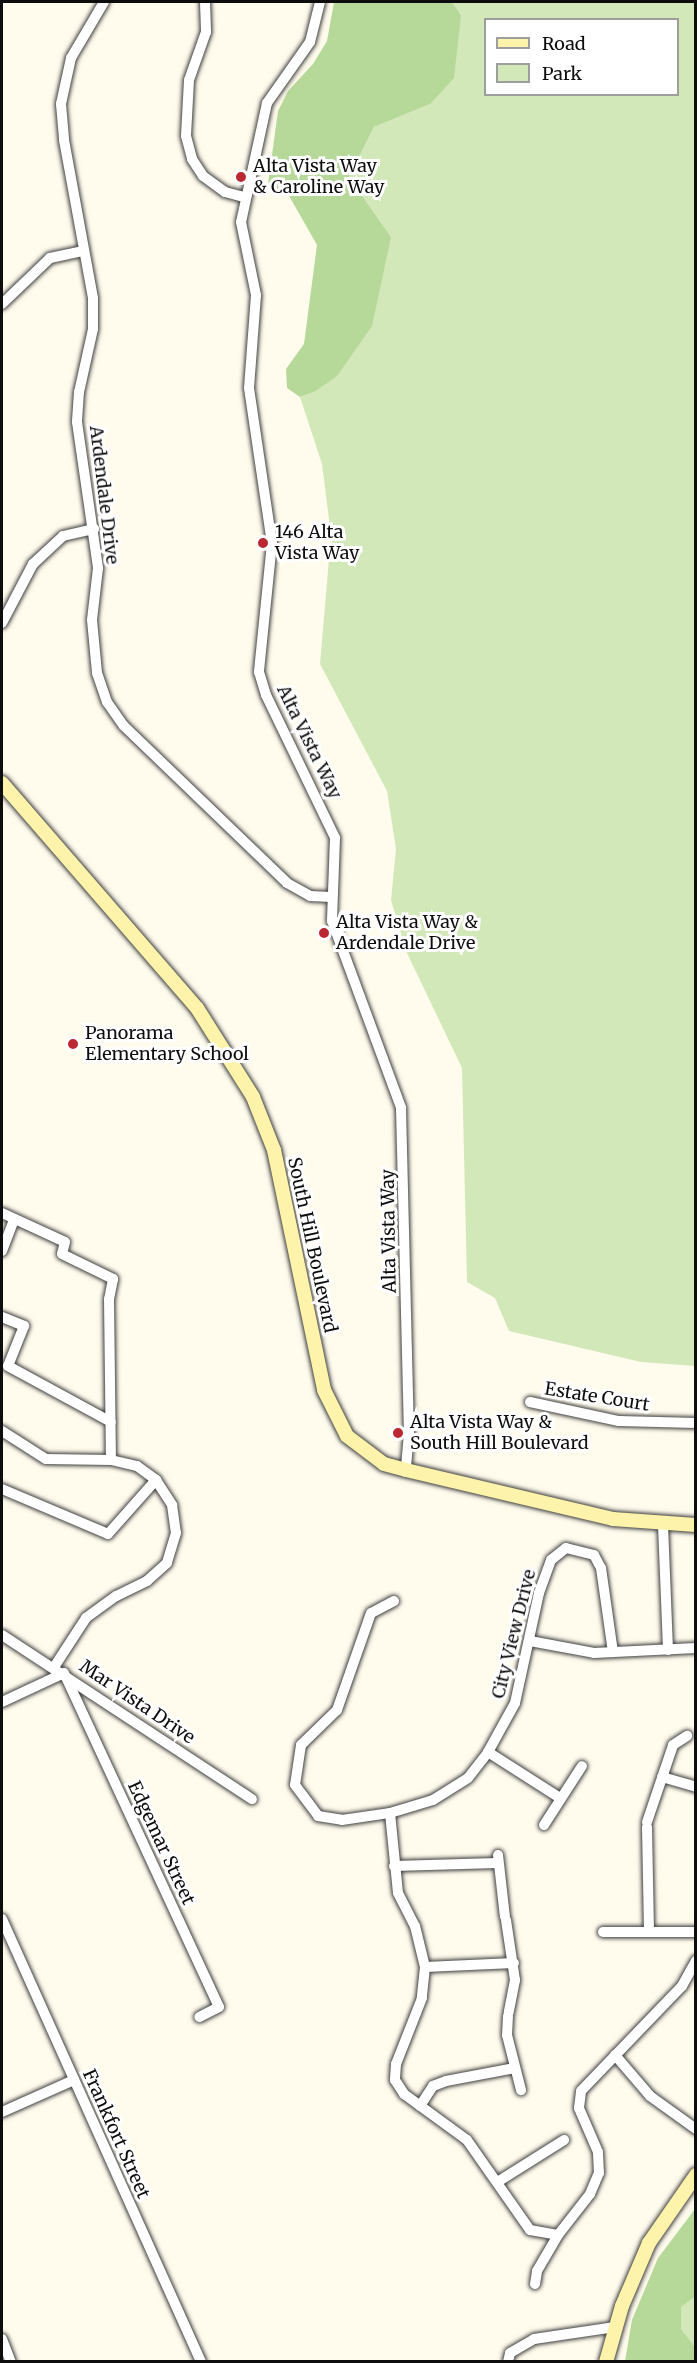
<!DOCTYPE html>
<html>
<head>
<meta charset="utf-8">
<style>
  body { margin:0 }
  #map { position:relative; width:697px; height:2363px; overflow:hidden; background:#fffbed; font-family:Merriweather,serif }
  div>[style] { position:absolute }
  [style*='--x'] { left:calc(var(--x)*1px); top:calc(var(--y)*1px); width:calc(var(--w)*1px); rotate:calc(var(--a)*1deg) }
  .green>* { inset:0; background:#d2e8b8 }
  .forest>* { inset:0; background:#b6d898 }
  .roads { filter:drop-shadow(0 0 2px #404040) drop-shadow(0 0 2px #404040) }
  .street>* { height:10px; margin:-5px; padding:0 5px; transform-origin:5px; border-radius:5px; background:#fff }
  .secondary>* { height:14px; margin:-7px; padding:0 7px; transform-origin:7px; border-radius:7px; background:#fdf3aa }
  .dots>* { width:16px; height:16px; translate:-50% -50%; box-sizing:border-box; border:3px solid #fff; border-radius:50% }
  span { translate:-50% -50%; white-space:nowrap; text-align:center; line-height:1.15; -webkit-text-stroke:6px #fff; paint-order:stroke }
  .poi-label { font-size:18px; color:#0d0d0d }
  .left { translate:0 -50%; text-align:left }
  .street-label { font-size:18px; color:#0d0d0d }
  .frame { position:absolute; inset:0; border:3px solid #0d0d0d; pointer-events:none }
  .legend { position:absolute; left:484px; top:18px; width:195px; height:78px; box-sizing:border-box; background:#fff; border:2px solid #9e9e9e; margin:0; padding:8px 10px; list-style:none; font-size:18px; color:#0d0d0d }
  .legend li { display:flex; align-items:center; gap:12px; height:30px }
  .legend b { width:30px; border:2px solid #9e9e9e }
</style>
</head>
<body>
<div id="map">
  <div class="green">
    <div style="clip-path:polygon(evenodd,452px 2px,695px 2px,695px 1366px,641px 1362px,509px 1331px,495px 1298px,467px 1282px,462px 1068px,407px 953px,391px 900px,396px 849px,387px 791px,320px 664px,331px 535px,322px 464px,300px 397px,314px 392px,391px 237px,349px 177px,374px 127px,430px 104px,461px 15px,452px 2px,486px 20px,678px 20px,678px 94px,486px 94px,486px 20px)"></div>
    <div style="clip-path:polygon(695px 2297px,695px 2347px,681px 2329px,681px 2307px)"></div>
  </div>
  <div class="forest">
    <div style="clip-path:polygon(334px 2px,452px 2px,461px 15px,454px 78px,430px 104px,374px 127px,349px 177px,391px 237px,372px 326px,337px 376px,314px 392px,300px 397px,287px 388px,286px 369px,304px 344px,317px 245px,288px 194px,268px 184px,278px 111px,288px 91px,313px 64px,327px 41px)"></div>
    <div style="clip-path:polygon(695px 2209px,695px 2297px,681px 2307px,681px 2329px,695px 2347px,695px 2361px,625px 2361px,632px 2320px,658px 2258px)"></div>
  </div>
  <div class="roads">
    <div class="street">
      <div style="--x:104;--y:2;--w:65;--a:120.5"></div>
      <div style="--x:71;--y:58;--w:47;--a:102.3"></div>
      <div style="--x:61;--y:104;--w:36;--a:85"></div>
      <div style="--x:64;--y:140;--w:161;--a:79.6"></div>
      <div style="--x:93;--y:298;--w:31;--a:90"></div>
      <div style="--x:93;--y:329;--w:65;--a:102.5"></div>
      <div style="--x:79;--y:392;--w:30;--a:94"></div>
      <div style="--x:77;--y:422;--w:148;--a:81.8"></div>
      <div style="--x:98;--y:568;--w:52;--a:96.6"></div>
      <div style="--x:92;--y:620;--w:53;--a:84.6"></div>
      <div style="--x:97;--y:673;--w:31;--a:71"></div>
      <div style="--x:107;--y:702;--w:29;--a:55"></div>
      <div style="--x:124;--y:726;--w:226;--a:43.9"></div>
      <div style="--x:287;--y:883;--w:26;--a:29"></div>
      <div style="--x:310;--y:896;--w:21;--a:3"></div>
      <div style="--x:205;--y:2;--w:30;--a:88"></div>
      <div style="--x:206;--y:32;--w:51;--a:109.5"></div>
      <div style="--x:189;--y:80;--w:56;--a:93.1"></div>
      <div style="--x:186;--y:136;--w:24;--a:75"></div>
      <div style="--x:192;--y:159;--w:20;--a:57"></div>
      <div style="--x:203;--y:176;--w:27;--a:36"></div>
      <div style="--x:225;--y:192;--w:20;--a:15"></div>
      <div style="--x:320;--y:2;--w:41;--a:104"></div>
      <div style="--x:310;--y:42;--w:75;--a:125.2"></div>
      <div style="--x:267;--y:103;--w:122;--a:102.3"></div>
      <div style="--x:241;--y:222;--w:75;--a:78.4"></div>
      <div style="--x:256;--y:295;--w:93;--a:94.3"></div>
      <div style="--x:249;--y:388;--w:157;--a:81.6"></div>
      <div style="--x:272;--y:543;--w:130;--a:95.8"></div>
      <div style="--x:259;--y:672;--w:24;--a:73"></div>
      <div style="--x:266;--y:695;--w:159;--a:64.2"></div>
      <div style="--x:335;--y:838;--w:83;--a:92.1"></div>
      <div style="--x:332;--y:921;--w:199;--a:69.7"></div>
      <div style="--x:401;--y:1108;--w:325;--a:88.6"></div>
      <div style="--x:409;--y:1433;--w:37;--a:95"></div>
      <div style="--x:2;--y:304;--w:66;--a:-43.8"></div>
      <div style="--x:50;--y:258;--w:33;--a:-12"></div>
      <div style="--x:2;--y:623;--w:67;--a:-62.3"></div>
      <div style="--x:33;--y:564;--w:41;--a:-43"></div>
      <div style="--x:63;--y:536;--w:32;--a:-13"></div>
      <div style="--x:2;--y:1213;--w:69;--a:24.7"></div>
      <div style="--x:65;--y:1242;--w:12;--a:104"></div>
      <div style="--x:62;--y:1254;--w:57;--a:26.1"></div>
      <div style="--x:113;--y:1279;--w:20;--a:101"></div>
      <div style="--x:109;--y:1299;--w:161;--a:89.3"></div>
      <div style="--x:2;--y:1251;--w:34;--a:-69"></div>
      <div style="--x:2;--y:1317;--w:24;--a:22"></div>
      <div style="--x:24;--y:1326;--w:43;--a:111.8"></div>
      <div style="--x:8;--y:1366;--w:117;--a:28.5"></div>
      <div style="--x:530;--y:1402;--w:91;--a:12.1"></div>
      <div style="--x:619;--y:1421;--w:77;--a:1.5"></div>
      <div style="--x:2;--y:1431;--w:52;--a:32.5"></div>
      <div style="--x:46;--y:1459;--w:65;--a:0.9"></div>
      <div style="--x:111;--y:1460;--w:27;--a:13"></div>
      <div style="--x:137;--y:1466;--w:24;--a:36"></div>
      <div style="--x:156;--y:1480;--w:30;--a:57"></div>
      <div style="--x:172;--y:1505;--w:28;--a:82"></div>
      <div style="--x:176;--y:1533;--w:31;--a:107"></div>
      <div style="--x:167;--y:1563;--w:27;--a:138"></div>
      <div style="--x:147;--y:1581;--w:34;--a:154"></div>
      <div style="--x:116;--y:1596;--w:37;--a:144"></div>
      <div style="--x:86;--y:1618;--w:59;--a:123.1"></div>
      <div style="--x:2;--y:1489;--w:115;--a:23"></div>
      <div style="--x:108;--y:1534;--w:72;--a:-48.4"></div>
      <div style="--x:663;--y:1525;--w:125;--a:87.7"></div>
      <div style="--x:394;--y:1601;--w:26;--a:152"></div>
      <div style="--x:371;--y:1613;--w:103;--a:109.3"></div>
      <div style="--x:337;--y:1710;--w:50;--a:135.8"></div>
      <div style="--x:301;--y:1745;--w:40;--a:98.5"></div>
      <div style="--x:295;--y:1785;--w:39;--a:53"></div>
      <div style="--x:318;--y:1816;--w:24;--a:9"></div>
      <div style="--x:342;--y:1820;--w:49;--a:-8.3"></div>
      <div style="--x:390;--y:1813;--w:45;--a:-16.8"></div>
      <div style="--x:433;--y:1800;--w:41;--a:-32.2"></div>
      <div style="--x:468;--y:1778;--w:33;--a:-52"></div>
      <div style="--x:488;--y:1752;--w:56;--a:-61.1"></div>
      <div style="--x:515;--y:1703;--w:113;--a:-77.7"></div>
      <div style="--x:539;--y:1593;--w:35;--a:-70"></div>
      <div style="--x:551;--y:1560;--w:19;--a:-39"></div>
      <div style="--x:566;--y:1548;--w:29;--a:14"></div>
      <div style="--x:594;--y:1555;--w:15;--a:62"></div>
      <div style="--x:601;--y:1568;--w:85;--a:81.9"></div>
      <div style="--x:2;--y:1635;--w:299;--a:33.3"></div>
      <div style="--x:530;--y:1641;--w:65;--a:10.6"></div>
      <div style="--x:594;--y:1653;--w:102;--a:-2.8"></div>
      <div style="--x:2;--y:1702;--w:68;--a:-25.1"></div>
      <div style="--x:64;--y:1673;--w:368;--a:65.1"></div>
      <div style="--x:219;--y:2007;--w:22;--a:153"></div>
      <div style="--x:488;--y:1752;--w:85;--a:32.6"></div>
      <div style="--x:662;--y:1777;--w:35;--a:16"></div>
      <div style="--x:390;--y:1813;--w:80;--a:84.3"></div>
      <div style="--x:398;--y:1893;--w:37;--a:63"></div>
      <div style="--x:415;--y:1926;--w:42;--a:76.3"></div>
      <div style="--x:425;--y:1967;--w:31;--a:96"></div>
      <div style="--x:422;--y:1998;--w:71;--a:111.5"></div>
      <div style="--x:396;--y:2064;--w:16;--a:94"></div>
      <div style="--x:395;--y:2080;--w:17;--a:57"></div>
      <div style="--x:404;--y:2094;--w:78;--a:36.1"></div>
      <div style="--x:467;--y:2140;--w:110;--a:55"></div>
      <div style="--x:530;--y:2230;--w:28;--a:10"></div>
      <div style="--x:647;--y:1822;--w:81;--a:-71.3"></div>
      <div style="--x:673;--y:1745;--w:17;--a:-33"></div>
      <div style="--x:544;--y:1825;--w:70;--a:-57.2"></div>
      <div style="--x:647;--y:1827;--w:104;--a:88.9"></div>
      <div style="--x:498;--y:1855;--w:62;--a:83.6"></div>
      <div style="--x:394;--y:1866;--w:103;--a:-1.7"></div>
      <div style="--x:2;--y:1919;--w:486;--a:65.8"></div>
      <div style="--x:506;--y:1920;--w:61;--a:81.5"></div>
      <div style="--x:515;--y:1980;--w:33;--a:101"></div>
      <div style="--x:603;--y:1932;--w:93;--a:0"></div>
      <div style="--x:425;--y:1967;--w:89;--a:-2.6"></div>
      <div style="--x:508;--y:2016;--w:19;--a:93"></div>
      <div style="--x:507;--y:2035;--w:57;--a:75.7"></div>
      <div style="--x:615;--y:2055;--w:54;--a:49.5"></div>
      <div style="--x:650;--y:2096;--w:57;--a:35.7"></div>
      <div style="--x:420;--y:2106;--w:24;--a:-57"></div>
      <div style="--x:433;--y:2086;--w:14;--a:-21"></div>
      <div style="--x:446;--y:2081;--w:70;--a:-10.7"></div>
      <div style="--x:2;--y:2112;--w:79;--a:-24"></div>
      <div style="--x:499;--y:2181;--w:77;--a:-32.2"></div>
      <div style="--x:535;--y:2284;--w:13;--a:-81"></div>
      <div style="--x:537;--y:2271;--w:42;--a:-59.7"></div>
      <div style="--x:558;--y:2235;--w:52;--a:-52"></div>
      <div style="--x:590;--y:2194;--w:23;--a:-67"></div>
      <div style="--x:599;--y:2173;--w:21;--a:-93"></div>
      <div style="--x:598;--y:2152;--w:48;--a:-113.4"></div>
      <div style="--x:579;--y:2108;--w:17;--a:-83"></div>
      <div style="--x:581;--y:2091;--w:146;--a:-46.1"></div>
      <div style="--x:682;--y:1986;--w:29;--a:-61"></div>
      <div style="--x:2;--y:2339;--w:25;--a:69"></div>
      <div style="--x:508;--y:2362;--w:9;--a:-77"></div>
      <div style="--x:510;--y:2353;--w:28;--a:-30"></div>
      <div style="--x:534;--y:2339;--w:82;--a:-8.4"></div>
    </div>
    <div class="secondary">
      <div style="--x:2;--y:783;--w:298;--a:49.1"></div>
      <div style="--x:197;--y:1008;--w:105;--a:57.8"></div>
      <div style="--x:253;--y:1097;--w:57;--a:68.4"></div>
      <div style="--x:274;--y:1150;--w:245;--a:78.2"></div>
      <div style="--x:324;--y:1390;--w:51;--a:63.4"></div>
      <div style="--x:347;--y:1436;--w:46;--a:37.1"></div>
      <div style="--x:384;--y:1464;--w:23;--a:15"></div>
      <div style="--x:406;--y:1470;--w:213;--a:13.3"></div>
      <div style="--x:613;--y:1519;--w:83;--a:4.1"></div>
      <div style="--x:606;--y:2362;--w:58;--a:-74.1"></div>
      <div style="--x:622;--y:2306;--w:69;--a:-66.8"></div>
      <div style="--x:649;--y:2243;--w:83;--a:-55.3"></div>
    </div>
  </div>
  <div class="dots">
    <div style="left:241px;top:177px;background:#ba2831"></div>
    <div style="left:263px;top:543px;background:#ba2831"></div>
    <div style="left:324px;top:933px;background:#ba2831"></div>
    <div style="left:73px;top:1044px;background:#ba2831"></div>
    <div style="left:398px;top:1433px;background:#ba2831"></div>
  </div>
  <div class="poi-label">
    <span class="left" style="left:253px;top:177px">Alta Vista Way<br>&amp; Caroline Way</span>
    <span class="left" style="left:275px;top:543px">146 Alta<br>Vista Way</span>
    <span class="left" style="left:336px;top:933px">Alta Vista Way &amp;<br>Ardendale Drive</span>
    <span class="left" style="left:85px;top:1044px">Panorama<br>Elementary School</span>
    <span class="left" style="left:410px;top:1433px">Alta Vista Way &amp;<br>South Hill Boulevard</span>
  </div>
  <div class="street-label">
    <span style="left:104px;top:495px;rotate:83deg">Ardendale Drive</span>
    <span style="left:309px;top:742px;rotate:64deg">Alta Vista Way</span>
    <span style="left:389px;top:1231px;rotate:-91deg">Alta Vista Way</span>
    <span style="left:312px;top:1245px;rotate:78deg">South Hill Boulevard</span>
    <span style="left:597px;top:1397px;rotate:9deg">Estate Court</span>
    <span style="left:514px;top:1634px;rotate:-76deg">City View Drive</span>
    <span style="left:137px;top:1702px;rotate:34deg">Mar Vista Drive</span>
    <span style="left:161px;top:1843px;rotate:65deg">Edgemar Street</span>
    <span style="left:116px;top:2134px;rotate:66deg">Frankfort Street</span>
  </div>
  <div class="frame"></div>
  <ul class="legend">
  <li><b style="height:8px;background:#fdf3aa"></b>Road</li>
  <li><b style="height:16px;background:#d2e8b8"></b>Park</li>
  </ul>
</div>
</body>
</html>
